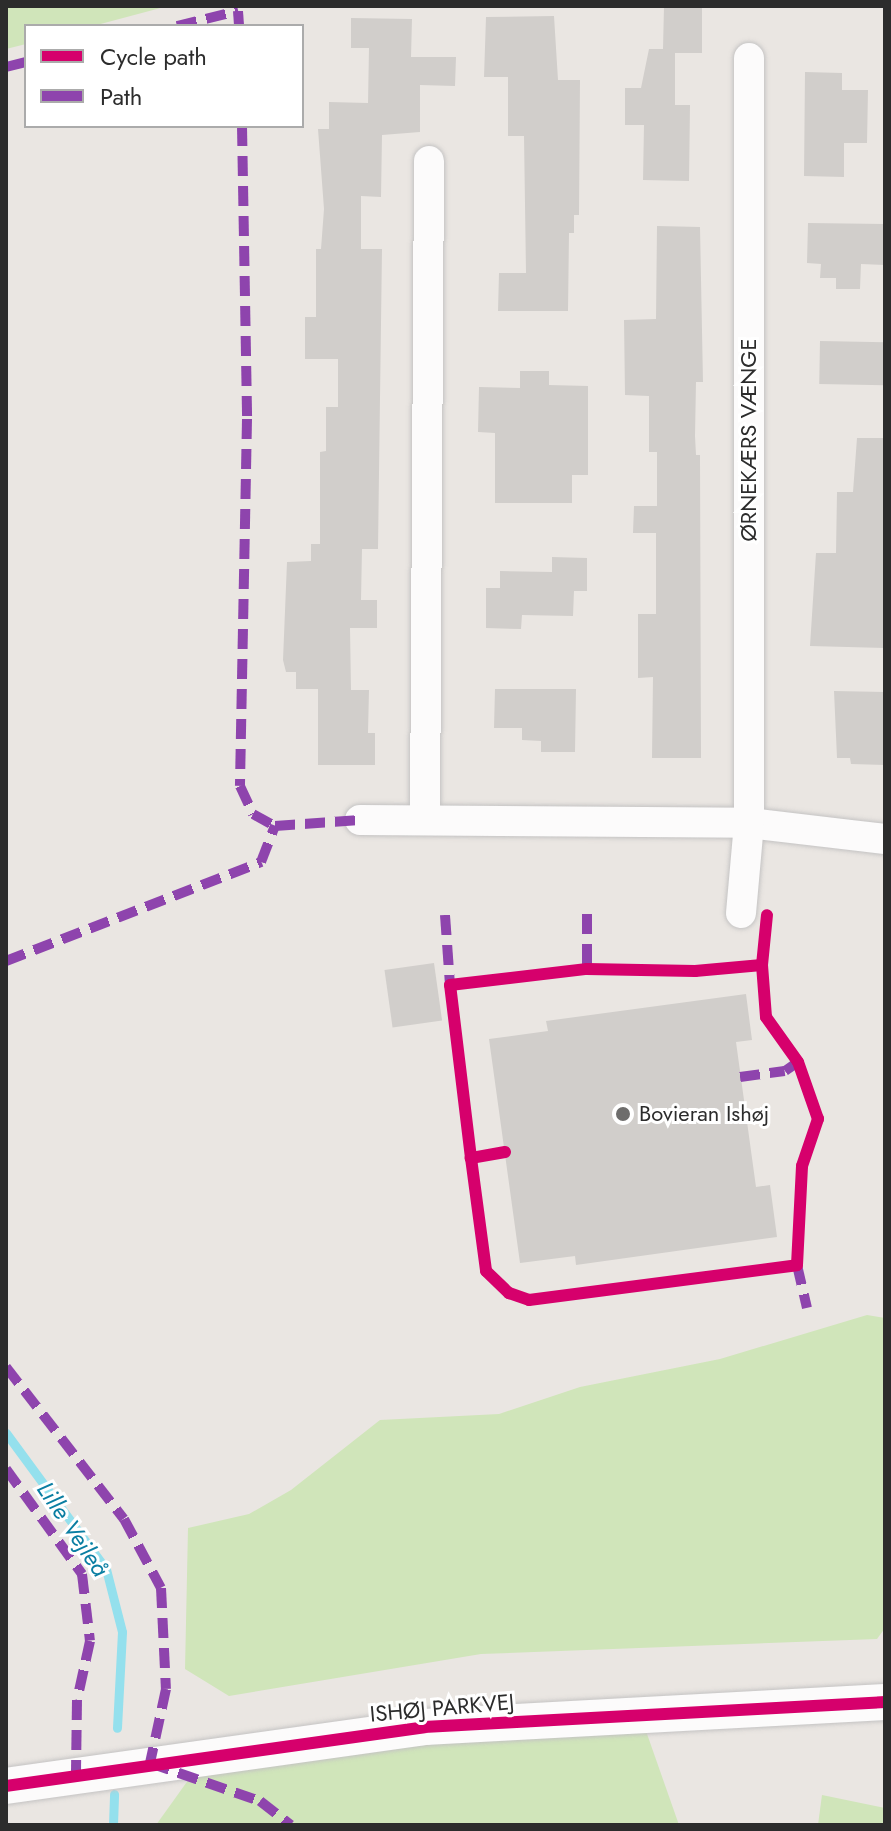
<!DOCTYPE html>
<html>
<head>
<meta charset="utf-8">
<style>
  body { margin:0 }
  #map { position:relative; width:891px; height:1831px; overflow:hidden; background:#eae6e2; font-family:Jost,sans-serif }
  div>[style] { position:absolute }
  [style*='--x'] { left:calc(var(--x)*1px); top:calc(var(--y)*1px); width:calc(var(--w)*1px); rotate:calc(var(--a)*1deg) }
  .green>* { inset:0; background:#d0e5ba }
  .stream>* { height:9px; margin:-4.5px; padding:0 4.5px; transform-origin:4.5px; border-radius:4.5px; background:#94e0ed }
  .building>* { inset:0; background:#d1cecb; transform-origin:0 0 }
  .roads { filter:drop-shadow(0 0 2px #c4c3c3) drop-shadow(0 0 2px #c4c3c3) }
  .minor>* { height:30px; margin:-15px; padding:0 15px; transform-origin:15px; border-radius:15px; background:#fcfbfb }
  .tertiary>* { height:36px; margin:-18px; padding:0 18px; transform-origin:18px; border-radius:18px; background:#fcfbfb }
  .quiet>* { height:10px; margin-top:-5px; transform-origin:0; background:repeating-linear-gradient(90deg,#8e44ad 0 20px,transparent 0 30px) }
  .cycleway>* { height:12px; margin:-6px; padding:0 6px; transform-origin:6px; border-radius:6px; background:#d6006c }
  .dots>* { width:22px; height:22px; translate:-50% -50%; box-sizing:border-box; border:4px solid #fff; border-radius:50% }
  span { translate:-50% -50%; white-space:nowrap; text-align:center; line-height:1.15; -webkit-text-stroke:6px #fff; paint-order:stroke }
  .street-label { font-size:22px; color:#2c2c2c }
  .poi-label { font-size:22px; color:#2c2c2c }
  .left { translate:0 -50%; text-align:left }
  .water-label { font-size:24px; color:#0a7ea2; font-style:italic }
  .frame { position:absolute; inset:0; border:8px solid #2c2c2c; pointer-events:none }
  .legend { position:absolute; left:24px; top:24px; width:280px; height:104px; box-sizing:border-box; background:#fff; border:2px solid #ababab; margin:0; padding:10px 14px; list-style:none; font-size:24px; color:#2c2c2c }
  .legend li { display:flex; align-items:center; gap:16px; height:40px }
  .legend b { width:40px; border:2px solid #ababab }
</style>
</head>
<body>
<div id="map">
  <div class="green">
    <div style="clip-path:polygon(6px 6px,168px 6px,93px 26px,26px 26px,26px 44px,6px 49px)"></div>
    <div style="clip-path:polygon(867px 1315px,885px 1318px,885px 1628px,877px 1639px,481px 1654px,229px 1696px,185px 1669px,188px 1528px,249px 1514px,291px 1490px,380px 1420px,499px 1414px,580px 1387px,720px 1359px)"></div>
    <div style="clip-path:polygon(646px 1731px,679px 1825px,156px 1825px,194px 1772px,461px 1741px)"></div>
    <div style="clip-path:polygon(822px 1795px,885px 1808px,885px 1825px,818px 1825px)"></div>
  </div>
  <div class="stream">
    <div style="--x:6;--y:1433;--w:169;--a:53.7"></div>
    <div style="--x:106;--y:1569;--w:65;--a:75.7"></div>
    <div style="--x:122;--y:1632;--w:96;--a:93"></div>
    <div style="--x:113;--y:1825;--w:31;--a:-88"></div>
  </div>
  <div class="building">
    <div style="clip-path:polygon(664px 6px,702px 6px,702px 53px,675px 53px,675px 105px,690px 105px,689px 181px,643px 180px,644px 125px,625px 125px,625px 88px,641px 88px,649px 49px,663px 49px)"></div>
    <div style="clip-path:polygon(554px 16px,558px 80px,580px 80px,579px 215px,574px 215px,574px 233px,569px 233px,568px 311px,498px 311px,499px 273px,526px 273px,524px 136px,508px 136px,508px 77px,484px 77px,486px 17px)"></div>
    <div style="clip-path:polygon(351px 18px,412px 19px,411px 57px,456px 57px,455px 86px,420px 85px,420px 132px,382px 135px,381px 197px,361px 196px,361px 249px,382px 249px,378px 549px,362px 549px,361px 600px,377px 600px,377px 628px,350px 628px,351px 690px,369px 690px,368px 733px,375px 733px,375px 765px,318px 765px,318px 689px,296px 689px,296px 672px,286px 672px,283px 660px,287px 562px,311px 561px,311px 544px,320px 544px,320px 452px,326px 451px,326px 407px,338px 407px,338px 359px,305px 359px,305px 317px,316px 317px,316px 249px,321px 249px,324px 209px,318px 129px,329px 129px,329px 102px,368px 103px,369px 48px,351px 48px)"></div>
    <div style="clip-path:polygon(805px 72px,842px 73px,842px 90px,868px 90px,867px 143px,844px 143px,844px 177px,804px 176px)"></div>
    <div style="clip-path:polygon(808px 223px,885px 224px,885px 265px,861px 264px,860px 289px,836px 289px,836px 278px,820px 278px,821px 264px,807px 263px)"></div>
    <div style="clip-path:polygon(657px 226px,700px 227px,703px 382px,696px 382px,695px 436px,696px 455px,700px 455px,701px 758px,652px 758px,653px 677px,638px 678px,638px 614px,656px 614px,656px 533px,633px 533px,634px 506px,657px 506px,657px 452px,649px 452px,649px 396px,625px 395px,624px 320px,656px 319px)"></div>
    <div style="left:820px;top:341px;width:65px;height:43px;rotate:1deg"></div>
    <div style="clip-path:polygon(520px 371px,549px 371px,549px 385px,588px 386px,588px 475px,572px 475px,572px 503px,495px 503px,495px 433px,478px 432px,479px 387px,520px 388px)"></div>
    <div style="clip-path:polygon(857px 438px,885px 438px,885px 648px,810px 646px,816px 553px,836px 553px,837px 492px,853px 492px)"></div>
    <div style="clip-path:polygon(552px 557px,587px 558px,587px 591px,574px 591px,573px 616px,522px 615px,521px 629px,486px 628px,486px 588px,500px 588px,500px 571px,552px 572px)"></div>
    <div style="clip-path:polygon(495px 689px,576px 689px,575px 752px,541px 752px,541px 741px,522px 740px,522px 728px,494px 728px)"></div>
    <div style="clip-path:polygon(834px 691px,885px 692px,885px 765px,851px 764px,850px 758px,837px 758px)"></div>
    <div style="left:434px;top:963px;width:58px;height:50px;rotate:82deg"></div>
    <div style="clip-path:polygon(746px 994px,752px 1040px,736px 1042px,756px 1187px,770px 1185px,777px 1237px,576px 1265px,575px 1256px,520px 1263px,489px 1039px,548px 1031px,546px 1021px)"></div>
  </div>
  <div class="roads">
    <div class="minor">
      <div style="--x:425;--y:817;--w:656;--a:-89.65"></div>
      <div style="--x:360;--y:820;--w:389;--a:0.4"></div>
      <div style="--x:749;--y:823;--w:137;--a:6.7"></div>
      <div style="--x:741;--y:913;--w:90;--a:-84.9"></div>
      <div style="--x:749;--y:823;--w:765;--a:-90"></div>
    </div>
    <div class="tertiary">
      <div style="--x:6;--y:1786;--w:422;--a:-8"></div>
      <div style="--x:424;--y:1727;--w:462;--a:-3.1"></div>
    </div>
  </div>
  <div class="quiet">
    <div style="--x:177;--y:26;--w:63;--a:-13.8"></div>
    <div style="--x:238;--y:11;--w:15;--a:86"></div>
    <div style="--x:6;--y:67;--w:21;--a:-14"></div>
    <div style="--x:242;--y:126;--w:293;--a:89"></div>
    <div style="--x:247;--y:419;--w:367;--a:91.1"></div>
    <div style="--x:240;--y:786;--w:31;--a:65"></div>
    <div style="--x:253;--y:814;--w:25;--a:29"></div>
    <div style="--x:275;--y:826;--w:85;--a:-4"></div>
    <div style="--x:587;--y:914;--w:55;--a:90"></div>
    <div style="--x:445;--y:915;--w:70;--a:85.9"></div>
    <div style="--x:6;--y:961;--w:274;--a:-21.2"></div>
    <div style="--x:261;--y:862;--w:39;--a:-69"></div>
    <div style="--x:740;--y:1077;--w:45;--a:-7.6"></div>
    <div style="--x:785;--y:1071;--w:16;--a:-35"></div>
    <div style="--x:797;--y:1265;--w:44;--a:76.9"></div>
    <div style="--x:6;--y:1367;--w:192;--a:52.2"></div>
    <div style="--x:124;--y:1519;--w:78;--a:61.8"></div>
    <div style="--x:161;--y:1588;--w:101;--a:87.2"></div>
    <div style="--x:166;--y:1689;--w:76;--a:102.2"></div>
    <div style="--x:150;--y:1763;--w:116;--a:19.1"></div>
    <div style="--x:260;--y:1801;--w:39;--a:38"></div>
    <div style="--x:6;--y:1469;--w:130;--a:54.1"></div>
    <div style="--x:82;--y:1574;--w:67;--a:83.2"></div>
    <div style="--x:90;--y:1641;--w:60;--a:102.4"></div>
    <div style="--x:77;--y:1700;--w:73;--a:90.8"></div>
  </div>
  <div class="cycleway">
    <div style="--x:505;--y:1152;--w:35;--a:170"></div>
    <div style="--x:471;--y:1158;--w:174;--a:-96.9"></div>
    <div style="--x:450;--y:985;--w:138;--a:-6.7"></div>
    <div style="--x:587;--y:969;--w:108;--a:1.1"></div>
    <div style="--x:695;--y:971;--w:67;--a:-5.1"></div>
    <div style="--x:762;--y:965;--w:50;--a:-84.3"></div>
    <div style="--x:471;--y:1158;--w:114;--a:82.4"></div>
    <div style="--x:486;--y:1271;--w:32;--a:44"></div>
    <div style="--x:509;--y:1293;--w:21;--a:19"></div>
    <div style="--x:529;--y:1300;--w:270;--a:-7.4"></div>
    <div style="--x:797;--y:1265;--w:99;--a:-87.1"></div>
    <div style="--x:802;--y:1166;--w:50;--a:-71.2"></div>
    <div style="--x:818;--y:1119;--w:60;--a:-109.3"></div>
    <div style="--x:798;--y:1062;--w:55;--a:-125.4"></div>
    <div style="--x:766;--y:1017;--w:52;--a:-94.4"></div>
    <div style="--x:6;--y:1786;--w:422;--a:-8"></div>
    <div style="--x:424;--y:1727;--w:462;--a:-3.1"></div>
  </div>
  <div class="dots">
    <div style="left:623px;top:1114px;background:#6e6d6c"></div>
  </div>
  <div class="street-label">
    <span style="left:749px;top:440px;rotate:-90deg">ØRNEKÆRS VÆNGE</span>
    <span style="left:442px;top:1708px;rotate:-5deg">ISHØJ PARKVEJ</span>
  </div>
  <div class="poi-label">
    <span class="left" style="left:639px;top:1114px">Bovieran Ishøj</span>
  </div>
  <div class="water-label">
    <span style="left:73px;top:1529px;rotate:56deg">Lille Vejleå</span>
  </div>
  <div class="frame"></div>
  <ul class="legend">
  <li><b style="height:10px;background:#d6006c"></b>Cycle path</li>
  <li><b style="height:10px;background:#8e44ad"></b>Path</li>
  </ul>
</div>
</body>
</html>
